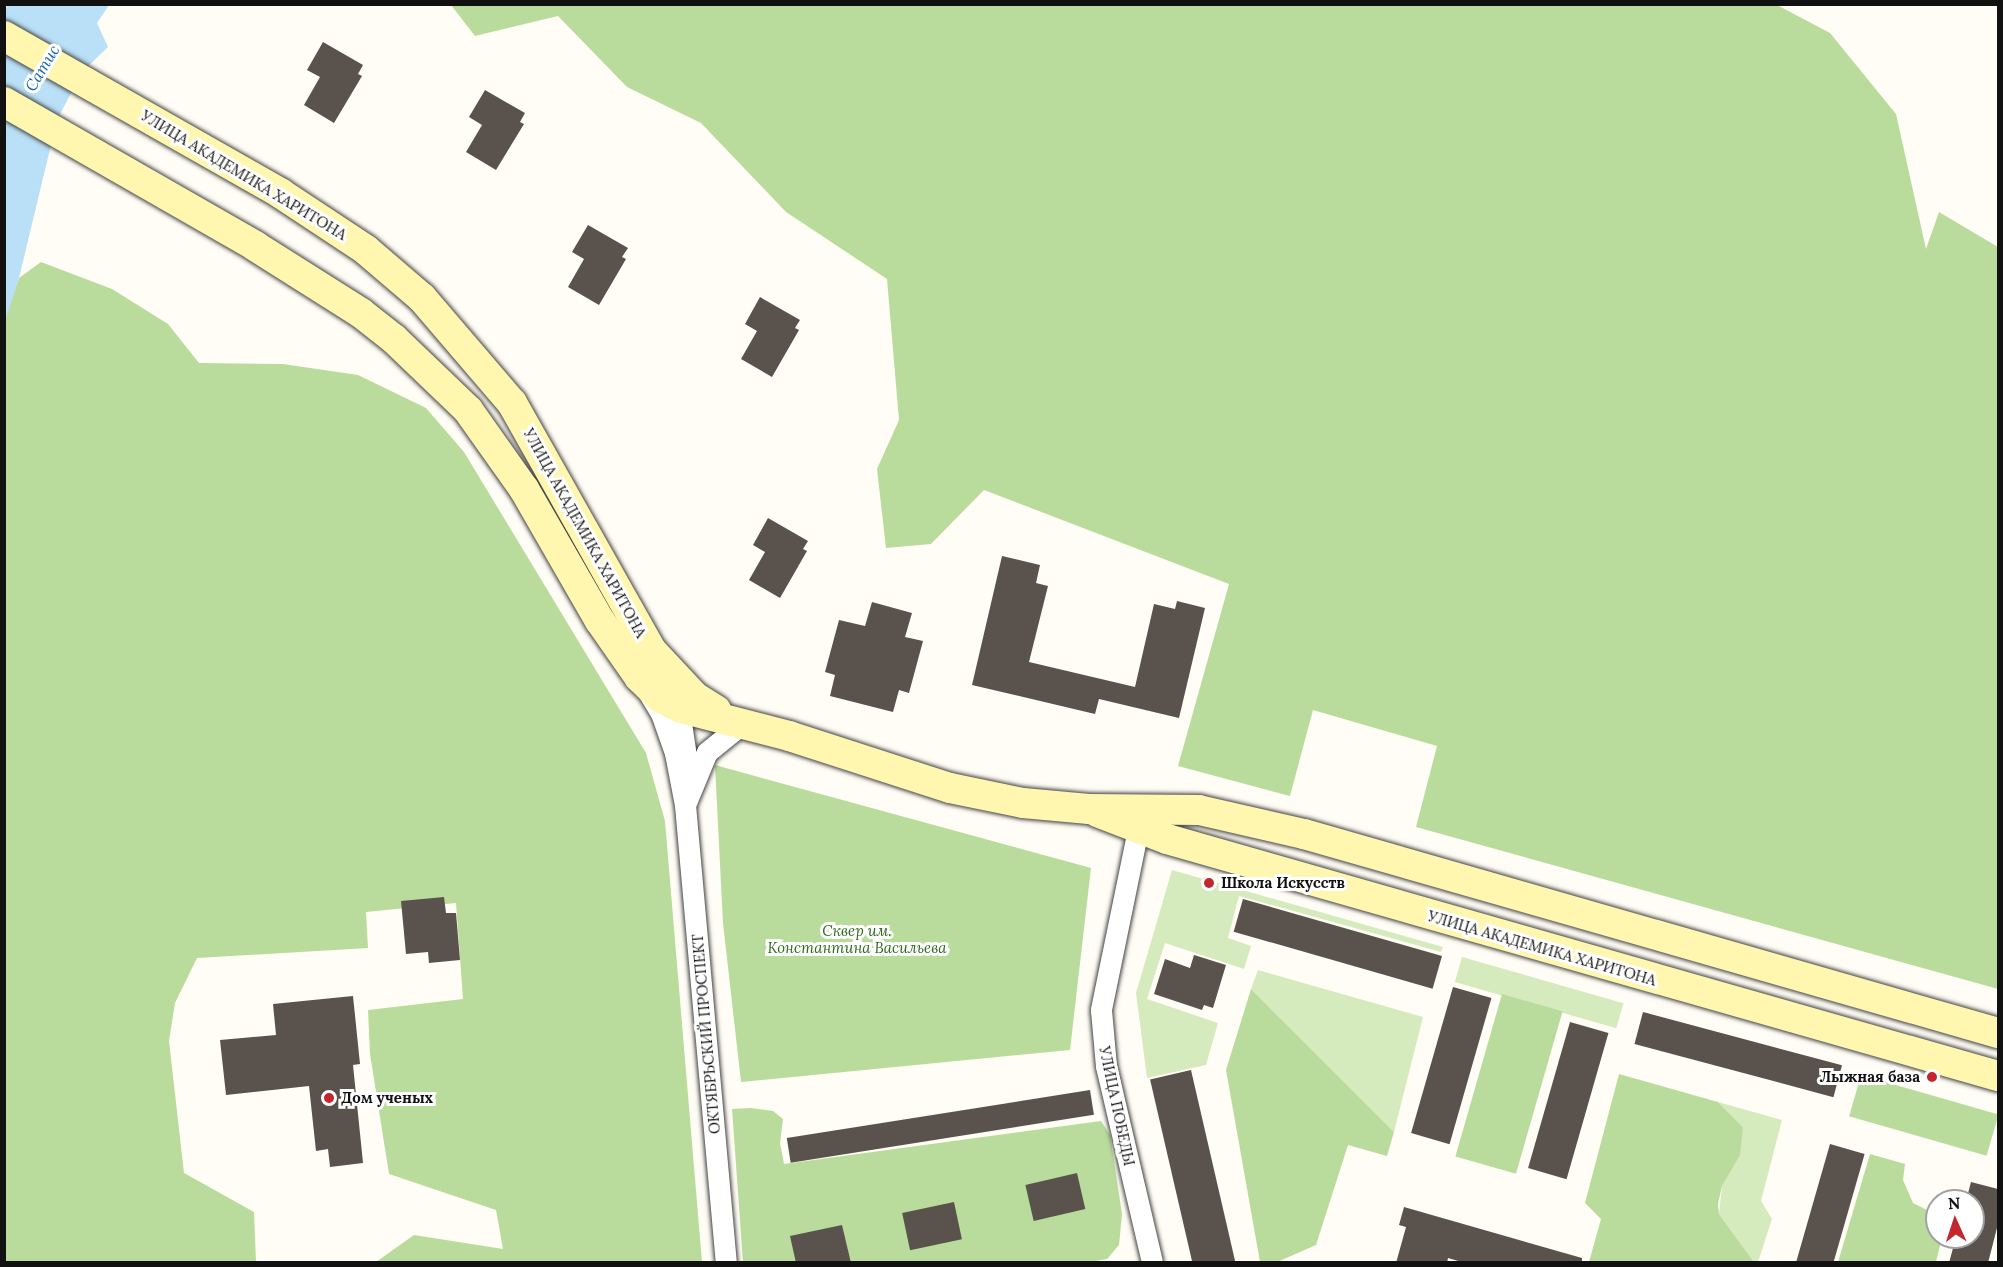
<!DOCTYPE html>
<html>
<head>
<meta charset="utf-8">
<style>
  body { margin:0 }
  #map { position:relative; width:2003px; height:1267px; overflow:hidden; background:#fffdf5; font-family:Lora,serif }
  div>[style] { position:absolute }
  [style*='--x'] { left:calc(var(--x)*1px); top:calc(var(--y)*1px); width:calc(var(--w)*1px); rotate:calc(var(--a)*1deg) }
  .green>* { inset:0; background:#d5ebbd; transform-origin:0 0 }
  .forest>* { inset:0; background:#b9dc9c; transform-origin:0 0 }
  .water>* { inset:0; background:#b9e0f7 }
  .building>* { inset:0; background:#5a524d; transform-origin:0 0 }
  .roads { filter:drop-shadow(0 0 2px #444) drop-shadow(0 0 2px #444) }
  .minor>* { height:21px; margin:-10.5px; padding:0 10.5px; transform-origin:10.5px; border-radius:10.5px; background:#fff }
  .secondary>* { height:30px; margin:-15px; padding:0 15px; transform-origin:15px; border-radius:15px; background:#fff6b0 }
  .dots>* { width:16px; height:16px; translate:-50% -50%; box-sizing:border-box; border:3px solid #fff; border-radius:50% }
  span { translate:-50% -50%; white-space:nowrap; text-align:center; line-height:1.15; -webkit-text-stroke:6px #fff; paint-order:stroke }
  .street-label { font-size:15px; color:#111 }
  .poi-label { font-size:15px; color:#111; font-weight:700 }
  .left { translate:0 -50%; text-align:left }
  .right { translate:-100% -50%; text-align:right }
  .park-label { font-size:15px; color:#2f6b1f; font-style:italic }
  .water-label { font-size:16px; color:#1768a6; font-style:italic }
  .frame { position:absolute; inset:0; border:6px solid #111; pointer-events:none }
  .north { position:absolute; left:1925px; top:1189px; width:60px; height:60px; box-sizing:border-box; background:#fff; border:2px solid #a0a0a0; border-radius:50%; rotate:357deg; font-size:16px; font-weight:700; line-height:24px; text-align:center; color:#111 }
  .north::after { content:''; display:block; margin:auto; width:21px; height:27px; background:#c4262e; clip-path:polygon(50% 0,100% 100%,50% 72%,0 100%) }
</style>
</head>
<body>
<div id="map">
  <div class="green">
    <div style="clip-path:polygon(1172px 870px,1443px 947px,1441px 952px,1239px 896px,1228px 938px,1251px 946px,1244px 969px,1165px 943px,1147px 999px,1218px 1023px,1206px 1065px,1147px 1078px,1136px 993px)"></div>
    <div style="left:1462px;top:957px;width:168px;height:26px;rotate:16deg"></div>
    <div style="clip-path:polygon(1258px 970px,1423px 1017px,1394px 1132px,1251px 989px)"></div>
    <div style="clip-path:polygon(1718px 1102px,1782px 1120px,1761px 1201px,1772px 1219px,1758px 1262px,1754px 1262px,1719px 1214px,1722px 1186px,1743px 1127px)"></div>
  </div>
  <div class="forest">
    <div style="clip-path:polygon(1775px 4px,1830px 33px,1896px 114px,1926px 249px,1939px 212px,1998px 247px,1998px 989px,1416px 827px,1437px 746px,1313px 710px,1290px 796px,1178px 766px,1229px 584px,984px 490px,931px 544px,886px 548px,877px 469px,899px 420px,887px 279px,786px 212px,701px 123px,627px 87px,558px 16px,475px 36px,451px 5px)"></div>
    <div style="clip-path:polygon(41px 262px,112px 289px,168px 324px,199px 363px,283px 364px,358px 375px,426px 408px,464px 452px,646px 753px,665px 821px,702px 1262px,376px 1262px,414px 1235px,503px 1249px,496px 1210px,389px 1174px,370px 1054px,368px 1010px,463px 999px,456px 903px,366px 912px,368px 948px,197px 958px,175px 1003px,169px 1041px,184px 1173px,254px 1212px,256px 1262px,5px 1262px,4px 321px,19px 278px)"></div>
    <div style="clip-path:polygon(715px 765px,1091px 868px,1070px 1050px,741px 1082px,723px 923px)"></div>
    <div style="clip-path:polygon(1251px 989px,1394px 1132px,1387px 1156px,1348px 1145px,1316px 1245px,1277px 1262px,1260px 1262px,1226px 1070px)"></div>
    <div style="left:1502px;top:994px;width:63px;height:169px;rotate:16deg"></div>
    <div style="clip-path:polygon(1619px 1074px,1718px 1102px,1743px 1127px,1740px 1155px,1722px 1186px,1718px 1204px,1719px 1214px,1754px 1262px,1589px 1262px,1601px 1219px,1585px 1203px)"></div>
    <div style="left:1861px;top:1075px;width:143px;height:43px;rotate:16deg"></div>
    <div style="clip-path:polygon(751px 1108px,773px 1111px,783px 1119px,780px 1143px,784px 1164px,1101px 1121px,1110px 1135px,1122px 1214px,1119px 1245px,1107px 1259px,1090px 1262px,743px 1262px,732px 1109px)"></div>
    <div style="clip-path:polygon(1870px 1154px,1905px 1164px,1903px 1180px,1913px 1203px,1937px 1215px,1937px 1237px,1942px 1237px,1936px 1262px,1838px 1262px)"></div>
  </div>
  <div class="water">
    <div style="clip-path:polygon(8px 5px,109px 5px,97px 23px,108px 47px,82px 72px,57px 120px,19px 278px,5px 321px,5px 10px)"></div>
  </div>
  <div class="building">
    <div style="clip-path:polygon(323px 42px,363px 65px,358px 74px,362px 76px,334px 123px,304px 105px,320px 77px,307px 70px)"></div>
    <div style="clip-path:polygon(485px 90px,525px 113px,520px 122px,524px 124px,496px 170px,466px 152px,482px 125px,469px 117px)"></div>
    <div style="clip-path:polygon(588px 225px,628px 248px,622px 257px,626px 259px,599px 305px,568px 287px,584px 259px,572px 252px)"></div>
    <div style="clip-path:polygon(760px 297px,800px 320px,795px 328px,799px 330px,772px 377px,741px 359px,757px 331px,745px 324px)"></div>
    <div style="clip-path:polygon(768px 518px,808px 541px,803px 549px,807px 551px,780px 598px,749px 580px,765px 552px,753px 545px)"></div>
    <div style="clip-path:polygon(1002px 556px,1040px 565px,1036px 583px,1048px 586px,1029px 662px,1135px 687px,1154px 604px,1175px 609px,1177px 601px,1205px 608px,1179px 718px,1099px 699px,1095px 714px,972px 685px)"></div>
    <div style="clip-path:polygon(872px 602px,912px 613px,905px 637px,923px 641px,909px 693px,899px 690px,893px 712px,830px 696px,835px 675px,825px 672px,839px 620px,865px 626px)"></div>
    <div style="clip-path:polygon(444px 897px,446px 913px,456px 913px,460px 960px,429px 963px,428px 952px,406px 954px,401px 901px)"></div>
    <div style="left:1243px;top:899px;width:207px;height:34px;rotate:16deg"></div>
    <div style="clip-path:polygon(1194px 955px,1226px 965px,1213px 1008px,1204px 1005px,1202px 1010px,1154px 994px,1165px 959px,1190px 968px)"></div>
    <div style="left:1453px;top:987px;width:40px;height:152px;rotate:16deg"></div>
    <div style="clip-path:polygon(353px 996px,360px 1064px,353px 1065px,363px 1163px,330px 1167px,328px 1149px,316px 1151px,309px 1086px,226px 1095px,220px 1040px,276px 1035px,273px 1004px)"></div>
    <div style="left:1643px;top:1012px;width:206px;height:33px;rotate:15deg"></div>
    <div style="left:1570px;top:1022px;width:40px;height:152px;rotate:16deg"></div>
    <div style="left:1191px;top:1070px;width:198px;height:42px;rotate:77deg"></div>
    <div style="left:1090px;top:1090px;width:25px;height:307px;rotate:81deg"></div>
    <div style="left:1830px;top:1144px;width:36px;height:124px;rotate:16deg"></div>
    <div style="left:1077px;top:1173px;width:37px;height:53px;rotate:77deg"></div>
    <div style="clip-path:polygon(1971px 1182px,1998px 1189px,1998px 1224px,1988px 1263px,1949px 1263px,1956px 1237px,1973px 1237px,1973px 1201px,1966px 1201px)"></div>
    <div style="left:954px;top:1202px;width:38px;height:53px;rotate:78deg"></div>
    <div style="clip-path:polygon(1404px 1207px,1582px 1258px,1582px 1263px,1465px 1263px,1448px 1258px,1447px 1263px,1396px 1263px,1406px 1227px,1399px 1225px)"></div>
    <div style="clip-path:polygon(842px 1225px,851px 1263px,796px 1263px,790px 1236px)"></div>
  </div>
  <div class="roads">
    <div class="minor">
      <div style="--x:647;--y:690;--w:27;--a:59"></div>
      <div style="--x:661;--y:713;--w:42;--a:70.7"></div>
      <div style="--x:675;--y:753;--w:53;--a:79.1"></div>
      <div style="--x:685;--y:805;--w:459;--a:84.9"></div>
      <div style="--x:677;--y:696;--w:68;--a:81.5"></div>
      <div style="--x:685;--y:805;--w:57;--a:-67.5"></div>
      <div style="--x:707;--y:752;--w:46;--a:-38.9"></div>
      <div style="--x:1138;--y:829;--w:185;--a:101.6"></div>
      <div style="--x:1101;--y:1010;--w:56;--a:84.9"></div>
      <div style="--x:1106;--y:1066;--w:201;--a:76.8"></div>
    </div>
    <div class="secondary">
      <div style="--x:4;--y:36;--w:318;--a:29.6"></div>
      <div style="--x:280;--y:193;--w:103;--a:33.5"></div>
      <div style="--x:366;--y:250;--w:74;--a:40.6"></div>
      <div style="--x:422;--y:298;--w:138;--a:49.4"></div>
      <div style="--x:512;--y:403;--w:283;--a:60.6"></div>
      <div style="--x:651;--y:650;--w:64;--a:46.9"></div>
      <div style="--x:695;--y:697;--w:25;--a:32"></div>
      <div style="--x:4;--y:102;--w:289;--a:29.8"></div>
      <div style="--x:255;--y:246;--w:125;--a:32.3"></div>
      <div style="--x:361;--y:313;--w:42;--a:38.2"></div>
      <div style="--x:394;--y:339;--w:103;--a:43.8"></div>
      <div style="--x:468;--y:410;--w:97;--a:54.7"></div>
      <div style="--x:524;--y:489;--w:152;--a:60.1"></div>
      <div style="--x:600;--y:621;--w:68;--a:55.1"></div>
      <div style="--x:639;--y:677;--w:30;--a:44"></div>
      <div style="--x:661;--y:698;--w:22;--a:27"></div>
      <div style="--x:681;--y:708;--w:112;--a:14.5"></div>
      <div style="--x:789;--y:736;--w:169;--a:17.9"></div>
      <div style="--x:950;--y:788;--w:75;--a:11.6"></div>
      <div style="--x:1023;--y:803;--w:66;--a:5.2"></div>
      <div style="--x:1089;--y:809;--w:110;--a:0.5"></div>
      <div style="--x:1199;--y:810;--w:108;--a:12.9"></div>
      <div style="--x:1304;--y:834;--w:722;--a:16"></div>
      <div style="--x:1097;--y:812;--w:75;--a:21.1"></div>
      <div style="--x:1167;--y:839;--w:864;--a:15.92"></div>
    </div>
  </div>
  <div class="dots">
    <div style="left:1209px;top:883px;background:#c4262e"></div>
    <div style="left:1932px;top:1077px;background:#c4262e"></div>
    <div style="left:329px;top:1098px;background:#c4262e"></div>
  </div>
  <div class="street-label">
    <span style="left:244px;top:175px;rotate:31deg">УЛИЦА АКАДЕМИКА ХАРИТОНА</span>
    <span style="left:585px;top:533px;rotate:61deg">УЛИЦА АКАДЕМИКА ХАРИТОНА</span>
    <span style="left:1542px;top:948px;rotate:16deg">УЛИЦА АКАДЕМИКА ХАРИТОНА</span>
    <span style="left:706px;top:1034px;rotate:-95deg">ОКТЯБРЬСКИЙ ПРОСПЕКТ</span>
    <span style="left:1117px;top:1106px;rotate:78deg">УЛИЦА ПОБЕДЫ</span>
  </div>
  <div class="poi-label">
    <span class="left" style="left:1221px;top:883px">Школа Искусств</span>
    <span class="right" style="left:1920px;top:1077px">Лыжная база</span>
    <span class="left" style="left:341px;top:1098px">Дом ученых</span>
  </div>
  <div class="park-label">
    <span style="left:857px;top:939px">Сквер им.<br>Константина Васильева</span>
  </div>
  <div class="water-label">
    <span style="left:42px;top:68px;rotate:-59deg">Сатис</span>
  </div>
  <div class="frame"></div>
  <div class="north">N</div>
</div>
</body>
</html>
